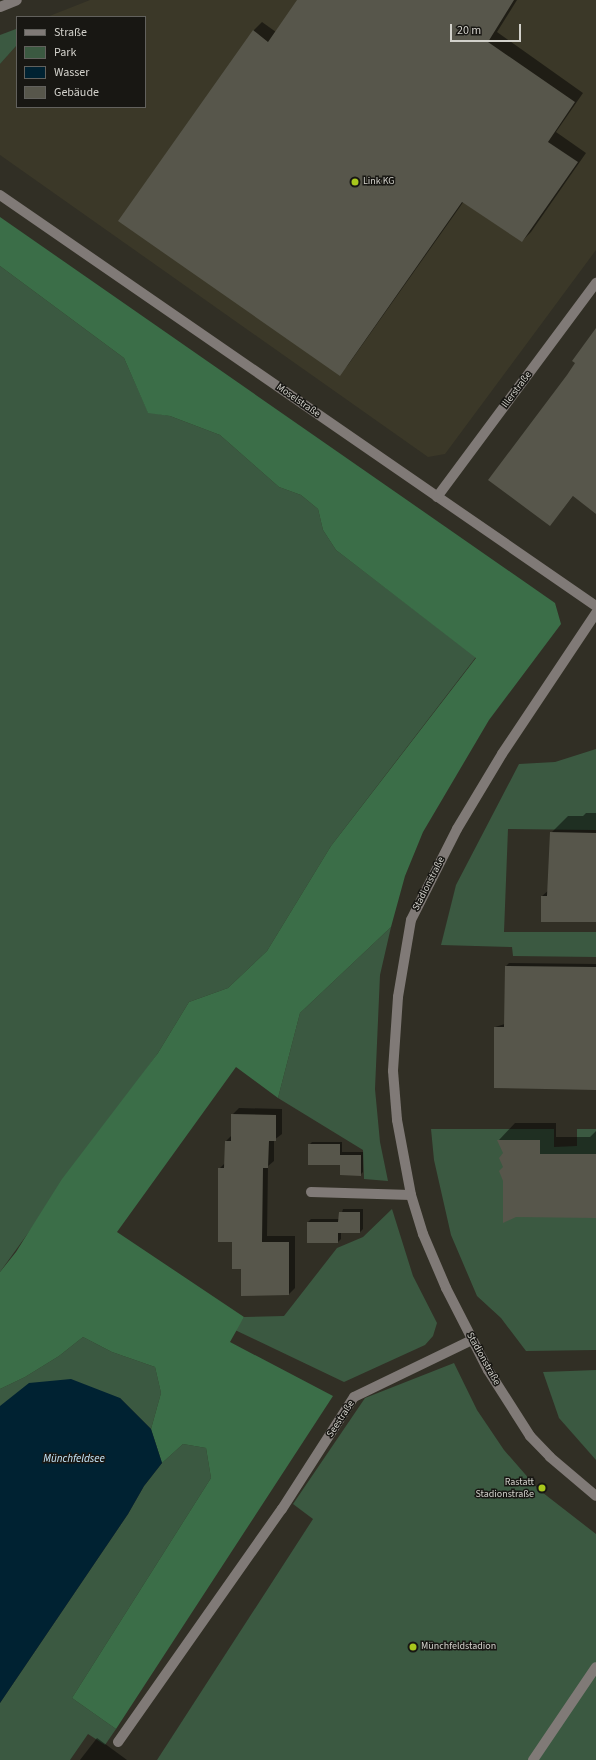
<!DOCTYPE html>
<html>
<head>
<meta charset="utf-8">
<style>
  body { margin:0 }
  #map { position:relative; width:596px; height:1760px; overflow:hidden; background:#312f25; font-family:"Source Sans 3",sans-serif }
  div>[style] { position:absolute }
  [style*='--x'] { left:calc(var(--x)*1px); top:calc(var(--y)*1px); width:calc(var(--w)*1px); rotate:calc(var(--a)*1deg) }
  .built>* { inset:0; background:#3b3828 }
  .green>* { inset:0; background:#3b5941 }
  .forest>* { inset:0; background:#3b6e48 }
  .water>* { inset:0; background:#002232 }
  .shadow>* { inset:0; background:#0007 }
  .building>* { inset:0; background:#57564b }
  .minor>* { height:10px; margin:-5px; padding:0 5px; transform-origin:5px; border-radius:5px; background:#807a77 }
  .dots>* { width:11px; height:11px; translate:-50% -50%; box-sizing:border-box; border:2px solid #181713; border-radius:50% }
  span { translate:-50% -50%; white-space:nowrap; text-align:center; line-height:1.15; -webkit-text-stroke:3px #181713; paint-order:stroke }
  .poi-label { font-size:10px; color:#d2d1cb }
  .left { translate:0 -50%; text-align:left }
  .right { translate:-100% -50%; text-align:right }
  .street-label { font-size:10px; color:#d2d1cb }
  .water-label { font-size:11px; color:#c6e8fc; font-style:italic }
  .legend { position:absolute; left:16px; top:16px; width:130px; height:92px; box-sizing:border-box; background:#181713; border:1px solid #62615d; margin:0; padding:5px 7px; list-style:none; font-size:12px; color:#d2d1cb }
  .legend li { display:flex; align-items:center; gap:8px; height:20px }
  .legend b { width:20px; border:1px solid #62615d }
  .scale { position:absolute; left:450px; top:24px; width:71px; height:18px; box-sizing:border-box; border:2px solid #d2d1cb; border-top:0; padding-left:5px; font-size:12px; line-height:14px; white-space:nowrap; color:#d2d1cb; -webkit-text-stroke:3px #181713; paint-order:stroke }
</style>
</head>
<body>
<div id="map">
  <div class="built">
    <div style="clip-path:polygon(90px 0,596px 0,596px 250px,445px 454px,428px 457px,0 155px,0 64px,17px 45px,17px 107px,145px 107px,145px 17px,47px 17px)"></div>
  </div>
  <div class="green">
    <div style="clip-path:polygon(16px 29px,17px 45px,0 64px,0 35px)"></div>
    <div style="clip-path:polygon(0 266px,124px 358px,148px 412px,170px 416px,220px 435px,279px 487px,301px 495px,318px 509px,323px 530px,336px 550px,476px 657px,331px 846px,267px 951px,228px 988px,189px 1002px,158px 1053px,0 1272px)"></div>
    <div style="clip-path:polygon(596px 749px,596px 830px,508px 829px,504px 932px,596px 932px,596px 957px,513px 956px,512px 947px,441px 945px,456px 885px,519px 764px,555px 762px)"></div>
    <div style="clip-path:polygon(391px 927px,380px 975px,375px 1089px,380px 1142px,388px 1181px,364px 1179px,363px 1150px,278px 1098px,300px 1013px)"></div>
    <div style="clip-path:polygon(431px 1129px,554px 1129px,554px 1147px,577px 1146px,577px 1129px,596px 1129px,596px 1350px,526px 1351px,501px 1318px,477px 1296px,451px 1235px,434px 1160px)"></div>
    <div style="clip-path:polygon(392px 1209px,413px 1276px,437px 1323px,433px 1336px,425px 1345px,344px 1382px,235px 1330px,244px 1317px,284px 1316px,337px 1248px,363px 1237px)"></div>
    <div style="clip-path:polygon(83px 1337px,112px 1352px,155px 1367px,161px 1393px,151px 1429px,120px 1398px,0 1406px,0 1389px,25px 1377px,59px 1356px)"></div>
    <div style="clip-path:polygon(454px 1363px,477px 1410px,504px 1450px,538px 1489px,596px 1534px,596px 1760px,157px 1760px,313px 1519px,293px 1504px,365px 1398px)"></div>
    <div style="clip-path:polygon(596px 1370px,596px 1460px,559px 1418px,543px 1372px)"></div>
    <div style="clip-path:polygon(183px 1444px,206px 1448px,211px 1478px,72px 1698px,116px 1729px,105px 1745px,88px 1734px,70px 1760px,0 1760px,0 1703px,128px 1514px,144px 1486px,162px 1463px)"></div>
  </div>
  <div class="forest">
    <div style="clip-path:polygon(0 217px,555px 603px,561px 624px,489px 720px,423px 832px,405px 876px,391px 927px,300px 1013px,278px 1098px,236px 1067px,117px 1232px,244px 1317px,230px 1342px,333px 1396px,116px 1729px,72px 1698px,211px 1478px,206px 1448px,183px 1444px,162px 1463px,151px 1429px,161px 1393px,155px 1367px,112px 1352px,83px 1337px,59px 1356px,25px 1377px,0 1389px,0 1272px,16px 1252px,62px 1179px,158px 1053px,189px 1002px,228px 988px,267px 951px,331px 846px,476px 658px,336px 550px,323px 530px,318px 509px,301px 495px,279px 487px,220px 435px,170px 416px,148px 413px,124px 358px,0 266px)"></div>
  </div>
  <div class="water">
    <div style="clip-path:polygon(71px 1379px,120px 1398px,151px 1429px,162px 1463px,144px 1486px,128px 1514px,0 1703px,0 1406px,29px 1383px)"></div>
  </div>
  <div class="shadow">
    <div style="clip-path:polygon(299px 0,517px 0,497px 32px,583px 93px,556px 132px,586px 153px,531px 232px,522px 241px,464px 201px,348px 365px,339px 374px,253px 31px,262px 22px,276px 32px)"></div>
    <div style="clip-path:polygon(596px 330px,596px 512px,574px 495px,550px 525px,576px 363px)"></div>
    <div style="clip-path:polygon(586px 813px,596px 813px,596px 921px,542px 896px,549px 890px,551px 833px,568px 816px,583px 816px)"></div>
    <div style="clip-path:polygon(509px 963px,596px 964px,596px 1089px,495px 1027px,505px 1024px,506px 966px)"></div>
    <div style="clip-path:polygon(239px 1108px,282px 1109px,282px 1134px,274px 1140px,274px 1161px,268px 1166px,267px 1236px,295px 1236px,295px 1288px,289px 1294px,242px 1294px,242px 1268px,233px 1241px,219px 1241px,220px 1168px,226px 1162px,226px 1141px,232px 1135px,232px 1115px)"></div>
    <div style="clip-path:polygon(515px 1123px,556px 1123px,556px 1137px,590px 1137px,596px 1131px,596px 1217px,504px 1167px,504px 1153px,499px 1140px)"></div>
    <div style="clip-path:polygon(312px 1142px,342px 1142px,342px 1152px,363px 1152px,363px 1172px,360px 1175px,309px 1145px)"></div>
    <div style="clip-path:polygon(343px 1209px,363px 1209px,363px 1229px,360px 1232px,341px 1232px,341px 1239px,338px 1242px,308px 1242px,308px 1222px,311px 1219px,340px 1219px)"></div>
    <div style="clip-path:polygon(97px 1738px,127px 1760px,80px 1760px)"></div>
  </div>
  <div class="building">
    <div style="clip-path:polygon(297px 0,514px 0,488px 42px,575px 102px,548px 142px,578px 162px,522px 242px,462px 202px,340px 376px,118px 221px,253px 30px,268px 42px)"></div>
    <div style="clip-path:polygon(596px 328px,596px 514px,573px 496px,550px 526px,488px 480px,567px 375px,575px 363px,572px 361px)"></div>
    <div style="clip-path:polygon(550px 832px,596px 833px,596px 922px,541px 922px,541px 896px,547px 896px)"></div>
    <div style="clip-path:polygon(505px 966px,596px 967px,596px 1090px,494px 1088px,494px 1027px,504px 1027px)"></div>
    <div style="clip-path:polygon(231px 1114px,276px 1115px,276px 1141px,269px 1141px,268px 1168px,263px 1168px,262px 1242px,289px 1242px,289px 1295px,241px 1296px,241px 1269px,232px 1269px,232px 1242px,218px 1242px,218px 1168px,224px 1168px,225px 1141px,231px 1141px)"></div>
    <div style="clip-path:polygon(497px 1140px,540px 1140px,540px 1154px,596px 1154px,596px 1218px,516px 1217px,503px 1223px,503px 1181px,499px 1171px,503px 1167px,499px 1158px,503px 1153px)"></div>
    <div style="clip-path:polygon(308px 1144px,340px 1144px,340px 1155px,361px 1155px,361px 1176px,340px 1175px,340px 1165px,308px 1165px)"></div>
    <div style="clip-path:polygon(339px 1212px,360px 1212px,360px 1233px,338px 1233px,338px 1243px,307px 1243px,307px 1222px,338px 1222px)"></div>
  </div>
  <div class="minor">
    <div style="--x:0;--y:7;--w:18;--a:-22"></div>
    <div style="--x:0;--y:195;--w:724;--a:34.59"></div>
    <div style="--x:437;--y:497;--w:267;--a:-53.4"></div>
    <div style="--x:596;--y:613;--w:169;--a:123.7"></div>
    <div style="--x:502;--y:754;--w:87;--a:121"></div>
    <div style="--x:457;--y:829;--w:102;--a:116.8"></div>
    <div style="--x:411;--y:920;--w:78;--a:99.6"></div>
    <div style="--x:398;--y:997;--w:74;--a:93.9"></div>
    <div style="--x:393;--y:1071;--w:49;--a:85.3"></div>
    <div style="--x:397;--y:1120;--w:76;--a:79.4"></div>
    <div style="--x:411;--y:1195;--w:41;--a:72.9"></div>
    <div style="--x:423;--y:1234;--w:59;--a:66.9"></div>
    <div style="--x:446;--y:1288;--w:92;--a:62.9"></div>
    <div style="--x:488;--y:1370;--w:78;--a:57.5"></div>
    <div style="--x:530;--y:1436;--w:29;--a:46"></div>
    <div style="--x:550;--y:1457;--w:60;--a:40.3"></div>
    <div style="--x:311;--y:1192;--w:100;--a:1.7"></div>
    <div style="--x:118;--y:1742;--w:285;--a:-54.9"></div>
    <div style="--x:282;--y:1509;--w:133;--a:-57.3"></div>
    <div style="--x:354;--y:1397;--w:131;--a:-25.8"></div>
    <div style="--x:533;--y:1760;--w:112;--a:-55.9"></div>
  </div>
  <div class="dots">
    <div style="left:355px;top:182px;background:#a8c71c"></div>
    <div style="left:542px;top:1488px;background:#a8c71c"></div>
    <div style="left:413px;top:1647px;background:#a8c71c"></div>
  </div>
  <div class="poi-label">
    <span class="left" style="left:363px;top:182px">Link KG</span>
    <span class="right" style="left:534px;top:1488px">Rastatt<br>Stadionstraße</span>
    <span class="left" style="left:421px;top:1647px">Münchfeldstadion</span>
  </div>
  <div class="street-label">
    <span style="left:517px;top:390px;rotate:-53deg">Illerstraße</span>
    <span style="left:298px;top:401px;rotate:35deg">Moselstraße</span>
    <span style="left:429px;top:884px;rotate:-63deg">Stadionstraße</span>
    <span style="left:483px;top:1359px;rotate:61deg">Stadionstraße</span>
    <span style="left:341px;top:1419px;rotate:-57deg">Seestraße</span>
  </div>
  <div class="water-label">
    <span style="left:74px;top:1459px">Münchfeldsee</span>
  </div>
  <ul class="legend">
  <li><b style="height:5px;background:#807a77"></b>Straße</li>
  <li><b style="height:11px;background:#3b5941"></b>Park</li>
  <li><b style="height:11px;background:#002232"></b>Wasser</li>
  <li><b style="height:11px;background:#57564b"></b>Gebäude</li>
  </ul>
  <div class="scale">20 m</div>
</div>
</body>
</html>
